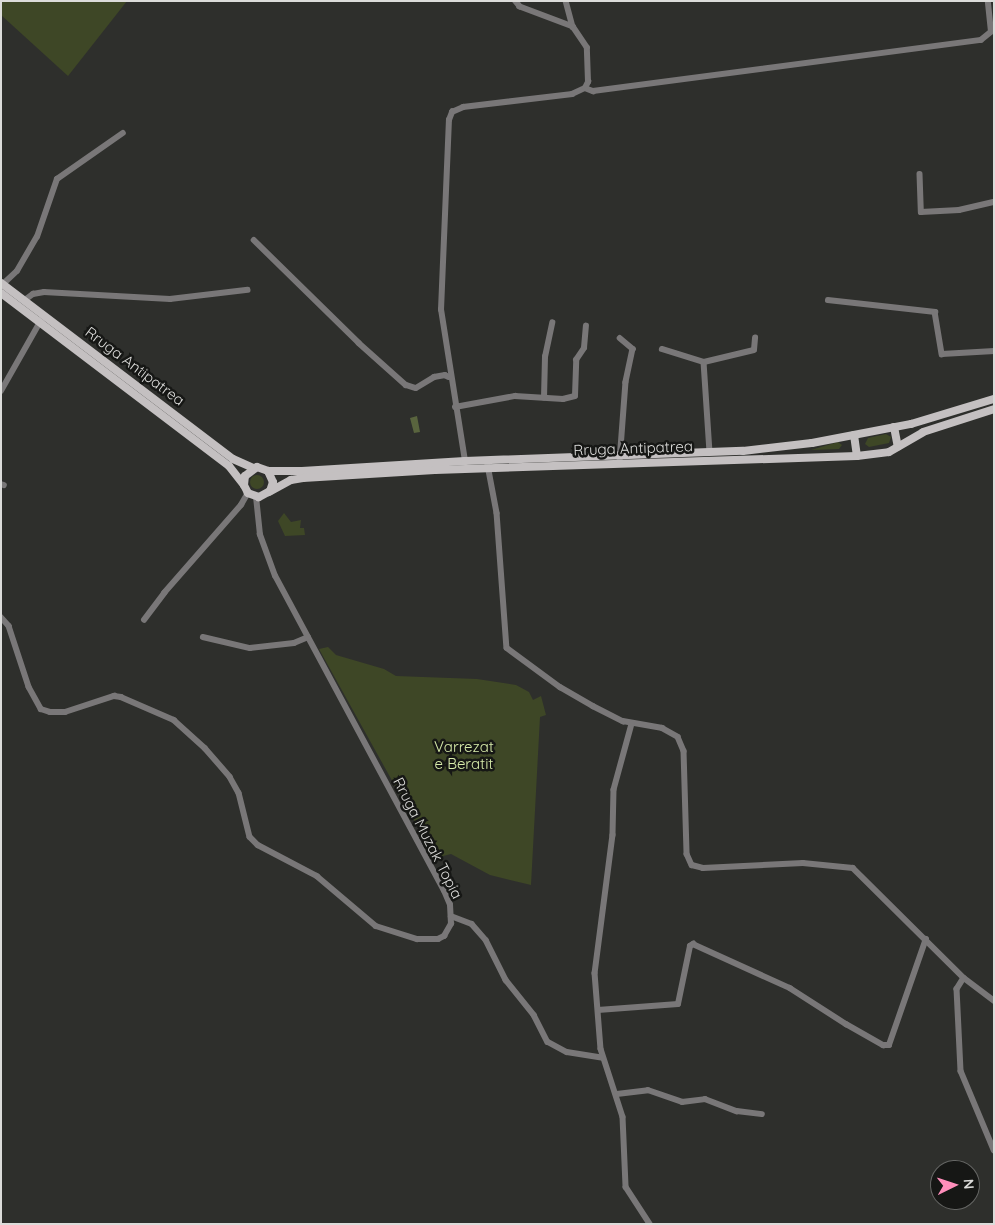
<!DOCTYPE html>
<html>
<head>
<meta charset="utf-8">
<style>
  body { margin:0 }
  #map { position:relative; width:995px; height:1225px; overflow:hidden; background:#2e2f2c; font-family:Quicksand,sans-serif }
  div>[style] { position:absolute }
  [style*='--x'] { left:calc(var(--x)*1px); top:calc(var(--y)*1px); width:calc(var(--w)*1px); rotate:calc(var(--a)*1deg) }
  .green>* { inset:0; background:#3e4726 }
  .round { border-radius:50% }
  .water>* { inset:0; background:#59643e }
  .minor>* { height:5.5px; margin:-2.75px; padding:0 2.75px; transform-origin:2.75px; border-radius:2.75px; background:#797778 }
  .major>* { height:8px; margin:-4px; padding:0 4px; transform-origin:4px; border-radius:4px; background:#c4c0c1 }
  span { translate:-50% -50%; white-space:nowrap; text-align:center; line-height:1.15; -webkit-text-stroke:5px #161715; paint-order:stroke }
  .street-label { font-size:15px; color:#dcdcda }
  .park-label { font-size:15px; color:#d8ecaa }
  .frame { position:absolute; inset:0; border:2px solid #dcdcda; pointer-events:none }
  .north { position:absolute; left:930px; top:1160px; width:50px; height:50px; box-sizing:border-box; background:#161715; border:1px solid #656664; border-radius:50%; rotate:86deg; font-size:14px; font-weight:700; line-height:20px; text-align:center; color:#dcdcda }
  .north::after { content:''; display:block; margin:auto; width:18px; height:22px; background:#ff8ebb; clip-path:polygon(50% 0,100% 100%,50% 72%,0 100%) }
</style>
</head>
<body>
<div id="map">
  <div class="green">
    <div style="clip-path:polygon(1px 1px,127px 1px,68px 76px,1px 15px)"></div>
    <div style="clip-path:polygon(886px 434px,891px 437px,889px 443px,869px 447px,865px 444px,868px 438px)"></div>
    <div style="clip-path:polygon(838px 442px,842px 445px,839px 449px,811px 450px)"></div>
    <div class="round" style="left:250px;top:475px;width:14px;height:14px"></div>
    <div style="clip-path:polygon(284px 513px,291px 522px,301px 520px,300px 528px,304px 528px,305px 535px,285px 536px,278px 521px)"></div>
    <div style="clip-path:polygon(328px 647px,336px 655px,384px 669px,396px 676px,477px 679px,516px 685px,529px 692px,533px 700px,541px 696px,546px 715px,540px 717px,531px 885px,490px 875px,451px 854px,435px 858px,319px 649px)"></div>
  </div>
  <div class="water">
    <div style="clip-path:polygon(417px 416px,420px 432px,414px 433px,410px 418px)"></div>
  </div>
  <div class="minor">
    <div style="--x:566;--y:1;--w:27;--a:75"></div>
    <div style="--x:585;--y:88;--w:9;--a:21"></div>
    <div style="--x:593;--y:91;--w:391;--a:-7.5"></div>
    <div style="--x:981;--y:40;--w:13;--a:-39"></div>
    <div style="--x:991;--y:32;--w:31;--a:-96"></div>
    <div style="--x:920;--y:174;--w:38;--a:88"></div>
    <div style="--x:921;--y:212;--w:38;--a:-3"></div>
    <div style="--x:959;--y:210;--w:36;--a:-13"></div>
    <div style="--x:254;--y:240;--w:147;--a:44.4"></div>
    <div style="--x:359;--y:343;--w:63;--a:41.8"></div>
    <div style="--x:406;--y:385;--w:10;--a:17"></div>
    <div style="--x:416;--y:388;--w:21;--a:-31"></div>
    <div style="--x:434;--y:377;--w:11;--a:-10"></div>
    <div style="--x:445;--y:375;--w:4;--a:27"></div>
    <div style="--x:3;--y:284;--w:19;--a:-43"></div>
    <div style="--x:17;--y:271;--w:39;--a:-60"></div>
    <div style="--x:37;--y:237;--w:61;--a:-71"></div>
    <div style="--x:57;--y:179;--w:80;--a:-34.9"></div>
    <div style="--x:25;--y:300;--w:10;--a:-37"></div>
    <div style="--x:33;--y:294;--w:11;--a:-10"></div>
    <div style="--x:44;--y:292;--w:126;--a:3.2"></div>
    <div style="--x:170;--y:299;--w:78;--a:-6.7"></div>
    <div style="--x:828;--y:300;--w:108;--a:6.4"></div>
    <div style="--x:935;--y:312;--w:43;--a:80.5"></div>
    <div style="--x:942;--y:354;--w:52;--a:-3.3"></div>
    <div style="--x:620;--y:338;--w:17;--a:40"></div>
    <div style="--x:633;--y:349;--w:34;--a:102"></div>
    <div style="--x:626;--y:382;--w:80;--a:94.3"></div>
    <div style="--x:662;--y:349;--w:44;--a:17.2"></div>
    <div style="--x:704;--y:362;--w:51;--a:-13.5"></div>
    <div style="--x:754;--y:350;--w:12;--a:-85"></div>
    <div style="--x:704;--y:362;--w:90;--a:86.2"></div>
    <div style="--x:1;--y:391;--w:87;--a:-60.5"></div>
    <div style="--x:544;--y:398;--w:41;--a:-88.6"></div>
    <div style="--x:545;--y:357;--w:35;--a:-78"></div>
    <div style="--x:455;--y:407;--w:61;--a:-10.4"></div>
    <div style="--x:515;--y:396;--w:48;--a:3.6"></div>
    <div style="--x:563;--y:399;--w:12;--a:-14"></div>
    <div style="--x:575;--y:396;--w:36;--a:-88"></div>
    <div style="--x:576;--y:360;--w:14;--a:-56"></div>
    <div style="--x:584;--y:348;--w:22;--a:-85"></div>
    <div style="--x:487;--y:460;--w:54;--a:79.3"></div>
    <div style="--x:497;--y:513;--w:135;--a:85.8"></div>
    <div style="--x:507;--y:648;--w:66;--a:36.3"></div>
    <div style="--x:560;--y:687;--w:38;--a:30"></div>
    <div style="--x:593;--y:706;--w:34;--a:27"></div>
    <div style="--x:623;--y:721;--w:40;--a:10"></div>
    <div style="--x:662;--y:728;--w:18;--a:29"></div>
    <div style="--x:678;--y:737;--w:15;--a:67"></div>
    <div style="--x:684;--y:751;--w:103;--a:88.3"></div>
    <div style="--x:687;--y:854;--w:12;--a:66"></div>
    <div style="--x:692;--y:865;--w:11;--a:15"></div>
    <div style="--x:703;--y:868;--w:100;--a:-2.9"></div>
    <div style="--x:803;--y:863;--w:50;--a:5.7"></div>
    <div style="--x:853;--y:868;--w:156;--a:44.7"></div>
    <div style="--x:964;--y:978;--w:38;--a:37"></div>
    <div style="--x:465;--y:461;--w:153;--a:-99"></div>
    <div style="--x:441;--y:310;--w:190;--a:-87.6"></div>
    <div style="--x:449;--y:120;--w:9;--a:-69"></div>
    <div style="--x:452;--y:112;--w:12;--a:-24"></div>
    <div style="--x:463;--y:107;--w:110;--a:-6.8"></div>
    <div style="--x:572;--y:94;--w:14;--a:-25"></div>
    <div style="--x:585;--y:88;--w:7;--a:-63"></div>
    <div style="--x:588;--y:82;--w:34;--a:-92"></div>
    <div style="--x:587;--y:48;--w:25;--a:-124"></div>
    <div style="--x:573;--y:27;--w:57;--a:-159.3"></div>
    <div style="--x:520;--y:7;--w:8;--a:-130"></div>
    <div style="--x:1;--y:484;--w:3;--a:18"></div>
    <div style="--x:1;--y:617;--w:12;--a:48"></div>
    <div style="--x:9;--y:626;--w:64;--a:71.8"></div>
    <div style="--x:29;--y:687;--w:25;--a:61"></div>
    <div style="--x:41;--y:709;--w:9;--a:18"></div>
    <div style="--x:50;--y:712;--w:15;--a:0"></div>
    <div style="--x:65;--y:712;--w:52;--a:-18.1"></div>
    <div style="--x:114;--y:696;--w:7;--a:8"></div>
    <div style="--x:121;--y:697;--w:58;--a:23.5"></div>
    <div style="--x:174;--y:720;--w:42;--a:42.1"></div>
    <div style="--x:205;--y:748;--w:38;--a:49"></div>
    <div style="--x:230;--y:777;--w:18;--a:61"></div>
    <div style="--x:239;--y:793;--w:45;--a:76"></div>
    <div style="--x:250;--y:837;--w:11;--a:45"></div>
    <div style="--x:258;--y:845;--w:67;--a:27.7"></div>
    <div style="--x:317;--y:876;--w:77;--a:40.3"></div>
    <div style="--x:376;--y:926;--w:43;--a:17.6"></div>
    <div style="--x:417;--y:939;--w:21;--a:0"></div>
    <div style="--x:438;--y:939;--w:7;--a:-27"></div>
    <div style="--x:444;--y:936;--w:14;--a:-60"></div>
    <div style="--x:451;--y:924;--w:19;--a:-93"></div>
    <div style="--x:450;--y:905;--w:15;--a:-113"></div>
    <div style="--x:444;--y:891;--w:357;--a:-118.2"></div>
    <div style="--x:275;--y:576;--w:44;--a:-110.1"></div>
    <div style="--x:260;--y:535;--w:38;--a:-96"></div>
    <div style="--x:144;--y:620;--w:34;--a:-53"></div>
    <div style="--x:164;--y:593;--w:117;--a:-48.8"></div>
    <div style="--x:241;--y:505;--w:14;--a:-60"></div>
    <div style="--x:203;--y:637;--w:48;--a:13.2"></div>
    <div style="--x:250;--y:648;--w:44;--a:-6.5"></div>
    <div style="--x:294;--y:643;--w:15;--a:-23"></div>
    <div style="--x:632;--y:724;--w:68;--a:105.3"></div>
    <div style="--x:614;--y:790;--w:45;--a:91.3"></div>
    <div style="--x:613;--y:835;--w:139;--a:97.4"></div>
    <div style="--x:595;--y:973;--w:76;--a:85.5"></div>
    <div style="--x:601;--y:1049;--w:71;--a:72.1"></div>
    <div style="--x:623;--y:1117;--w:70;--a:87.5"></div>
    <div style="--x:626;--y:1187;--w:44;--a:57"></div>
    <div style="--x:451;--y:916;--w:22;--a:21"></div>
    <div style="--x:472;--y:924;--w:21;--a:49"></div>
    <div style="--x:486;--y:940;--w:45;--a:63.4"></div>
    <div style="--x:506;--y:980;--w:45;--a:51.3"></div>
    <div style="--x:534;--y:1015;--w:30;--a:63"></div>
    <div style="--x:548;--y:1042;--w:21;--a:28"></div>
    <div style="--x:567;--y:1052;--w:36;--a:9"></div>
    <div style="--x:964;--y:978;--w:13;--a:122"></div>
    <div style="--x:957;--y:989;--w:82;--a:87.2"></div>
    <div style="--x:961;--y:1071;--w:86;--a:67.3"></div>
    <div style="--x:598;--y:1010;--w:80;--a:-4.3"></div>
    <div style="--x:678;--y:1004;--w:59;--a:-78.3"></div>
    <div style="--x:690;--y:946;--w:4;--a:-34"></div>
    <div style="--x:693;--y:944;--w:107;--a:24.4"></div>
    <div style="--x:790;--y:988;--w:67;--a:32.7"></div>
    <div style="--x:846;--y:1024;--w:43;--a:29.6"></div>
    <div style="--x:883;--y:1045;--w:6;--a:0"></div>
    <div style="--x:889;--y:1045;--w:112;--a:-70.8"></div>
    <div style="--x:617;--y:1094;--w:31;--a:-7"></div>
    <div style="--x:648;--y:1090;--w:36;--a:19"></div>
    <div style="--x:682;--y:1102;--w:23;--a:-7"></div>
    <div style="--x:705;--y:1099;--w:34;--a:21"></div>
    <div style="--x:737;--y:1111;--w:25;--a:7"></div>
  </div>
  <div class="major">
    <div style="--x:1;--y:283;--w:291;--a:37.2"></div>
    <div style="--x:233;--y:459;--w:22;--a:24"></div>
    <div style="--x:1;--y:293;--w:286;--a:37.2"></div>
    <div style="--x:229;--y:466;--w:24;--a:52"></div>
    <div style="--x:894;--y:427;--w:20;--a:79"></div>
    <div style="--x:854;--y:435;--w:21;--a:82"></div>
    <div style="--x:268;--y:471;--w:12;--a:66"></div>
    <div style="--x:273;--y:482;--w:9;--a:108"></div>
    <div style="--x:270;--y:491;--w:13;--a:151"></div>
    <div style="--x:259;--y:497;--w:12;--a:-160"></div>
    <div style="--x:248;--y:493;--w:9;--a:-117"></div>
    <div style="--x:244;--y:485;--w:9;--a:-84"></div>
    <div style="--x:245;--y:476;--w:15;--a:-37"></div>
    <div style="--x:257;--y:467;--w:12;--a:20"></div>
    <div style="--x:268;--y:471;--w:34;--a:0"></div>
    <div style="--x:302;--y:471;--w:163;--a:-3.5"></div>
    <div style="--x:465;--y:461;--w:278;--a:-2.1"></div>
    <div style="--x:743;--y:451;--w:69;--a:-6.6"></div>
    <div style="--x:812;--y:443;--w:101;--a:-10.9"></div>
    <div style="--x:911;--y:424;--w:87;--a:-16.8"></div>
    <div style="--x:269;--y:492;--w:25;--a:-29"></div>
    <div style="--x:291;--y:480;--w:12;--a:-9"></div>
    <div style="--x:303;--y:478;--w:132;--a:-3.5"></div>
    <div style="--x:435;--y:470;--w:422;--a:-1.9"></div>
    <div style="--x:857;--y:456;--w:32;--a:-7"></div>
    <div style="--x:889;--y:452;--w:39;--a:-30"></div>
    <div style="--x:923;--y:432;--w:75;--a:-17.9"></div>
  </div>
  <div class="street-label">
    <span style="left:135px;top:366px;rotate:37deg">Rruga Antipatrea</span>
    <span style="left:633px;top:448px;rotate:-2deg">Rruga Antipatrea</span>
    <span style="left:428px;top:838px;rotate:63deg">Rruga Muzak Topia</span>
  </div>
  <div class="park-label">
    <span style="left:464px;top:755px">Varrezat<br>e Beratit</span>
  </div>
  <div class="frame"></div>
  <div class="north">N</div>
</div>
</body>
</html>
